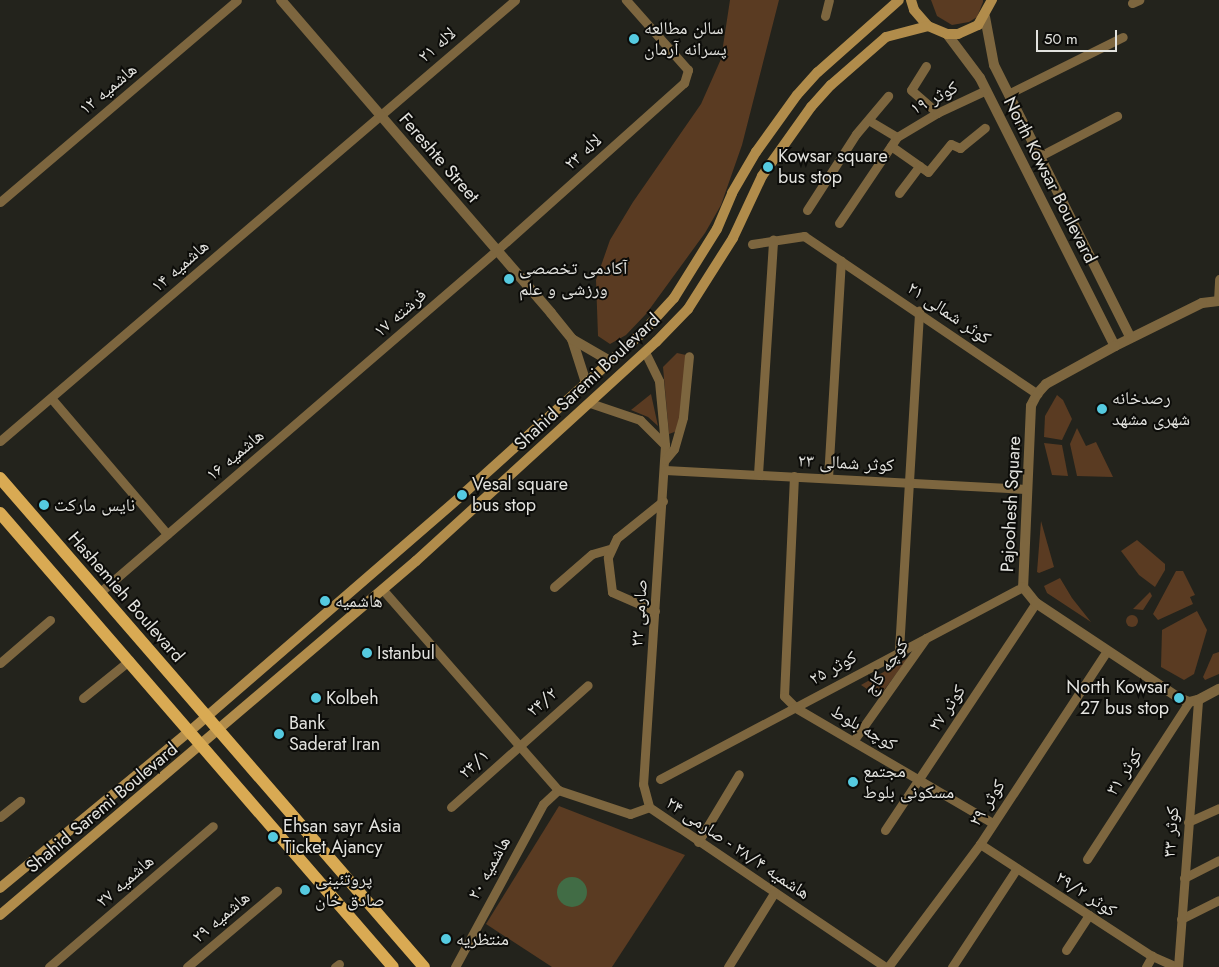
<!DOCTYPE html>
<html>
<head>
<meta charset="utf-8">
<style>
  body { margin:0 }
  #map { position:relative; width:1219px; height:967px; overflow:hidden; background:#23231c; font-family:Jost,"Noto Naskh Arabic",sans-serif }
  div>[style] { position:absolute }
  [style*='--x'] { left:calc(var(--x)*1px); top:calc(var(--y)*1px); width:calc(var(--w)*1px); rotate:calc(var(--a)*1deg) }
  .green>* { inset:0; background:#5a3b22 }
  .round { border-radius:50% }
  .water>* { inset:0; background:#416c45 }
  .minor>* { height:9px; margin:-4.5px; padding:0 4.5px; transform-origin:4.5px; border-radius:4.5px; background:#7d663f }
  .tertiary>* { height:10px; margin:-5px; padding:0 5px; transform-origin:5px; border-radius:5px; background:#7d663f }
  .secondary>* { height:10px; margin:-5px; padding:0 5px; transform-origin:5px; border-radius:5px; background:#b18c4b }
  .primary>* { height:12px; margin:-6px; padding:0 6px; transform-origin:6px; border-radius:6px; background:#d9aa53 }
  .dots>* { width:14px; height:14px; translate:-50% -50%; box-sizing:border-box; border:2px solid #0c0c09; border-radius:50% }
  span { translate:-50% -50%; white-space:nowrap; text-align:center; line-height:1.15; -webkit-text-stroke:4px #0c0c09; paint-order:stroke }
  .poi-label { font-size:18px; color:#e3e3df }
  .left { translate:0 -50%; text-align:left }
  .right { translate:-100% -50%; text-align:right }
  .street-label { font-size:18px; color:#e3e3df }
  .scale { position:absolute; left:1036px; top:30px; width:81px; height:22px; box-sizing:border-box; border:2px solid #e3e3df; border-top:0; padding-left:6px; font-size:15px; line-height:18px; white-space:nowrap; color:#e3e3df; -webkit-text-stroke:4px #0c0c09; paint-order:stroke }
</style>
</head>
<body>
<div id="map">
  <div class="green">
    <div style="clip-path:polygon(730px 0,779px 0,742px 145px,721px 205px,705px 233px,646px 314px,626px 335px,610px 344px,598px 336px,596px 280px,610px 240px,633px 202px,701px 104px,721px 59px)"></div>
    <div style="clip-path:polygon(931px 0,983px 0,983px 2px,977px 17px,969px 22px,952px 25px,937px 16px)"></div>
    <div style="clip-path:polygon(677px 353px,686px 355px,681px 416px,677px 431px,669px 434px,663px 367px)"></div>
    <div style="clip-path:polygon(651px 394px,658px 426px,648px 417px,631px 410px)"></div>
    <div style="clip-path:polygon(1057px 395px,1063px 400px,1072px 419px,1062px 440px,1044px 437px,1045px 416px)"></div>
    <div style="clip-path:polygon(1077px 428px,1086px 446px,1096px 442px,1113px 477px,1077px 476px,1070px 444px)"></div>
    <div style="clip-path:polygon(1044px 443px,1062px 445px,1068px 476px,1052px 475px)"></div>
    <div style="clip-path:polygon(1041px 521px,1054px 567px,1039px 573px,1037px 572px)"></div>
    <div style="clip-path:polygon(1137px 540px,1165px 564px,1165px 570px,1155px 587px,1139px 575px,1121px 551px)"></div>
    <div style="clip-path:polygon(1176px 571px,1183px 571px,1195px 595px,1190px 597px,1193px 604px,1158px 620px,1153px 614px)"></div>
    <div style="clip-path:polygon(1060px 578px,1072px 598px,1091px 622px,1047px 593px,1044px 586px)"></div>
    <div style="clip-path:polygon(1150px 592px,1152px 596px,1143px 610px,1133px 609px)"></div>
    <div style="clip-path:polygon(1197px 611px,1207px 630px,1194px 674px,1184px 680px,1161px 667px,1162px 630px)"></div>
    <div class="round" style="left:1126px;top:615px;width:12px;height:12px"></div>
    <div style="clip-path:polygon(1219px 652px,1219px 674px,1205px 680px,1203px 677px,1213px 654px)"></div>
    <div style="clip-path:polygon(908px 658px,879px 697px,861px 685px)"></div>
    <div style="clip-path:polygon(559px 806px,685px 855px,612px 967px,552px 967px,486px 924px)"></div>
  </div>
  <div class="water">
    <div class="round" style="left:557px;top:877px;width:30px;height:30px"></div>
  </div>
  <div class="minor">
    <div style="--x:1132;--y:3;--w:8;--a:-23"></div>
    <div style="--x:825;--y:16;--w:16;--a:-76"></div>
    <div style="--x:926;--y:66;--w:28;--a:122"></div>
    <div style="--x:911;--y:90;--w:35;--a:41"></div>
    <div style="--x:1008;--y:94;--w:128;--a:-26.4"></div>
    <div style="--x:870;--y:121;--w:31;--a:31"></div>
    <div style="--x:891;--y:146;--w:45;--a:35.1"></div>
    <div style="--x:928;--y:172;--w:36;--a:-51"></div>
    <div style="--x:951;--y:144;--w:10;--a:24"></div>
    <div style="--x:960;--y:148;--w:32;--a:-39"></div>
    <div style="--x:1040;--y:156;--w:87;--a:-27.5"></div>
    <div style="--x:899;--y:193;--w:34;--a:-53"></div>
    <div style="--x:0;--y:202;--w:311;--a:-40.4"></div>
    <div style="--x:807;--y:210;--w:90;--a:-57.2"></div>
    <div style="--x:856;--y:134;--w:50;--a:-49.9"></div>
    <div style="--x:839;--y:223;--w:104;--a:-56"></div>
    <div style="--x:897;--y:137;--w:47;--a:-31"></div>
    <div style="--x:937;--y:113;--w:54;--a:-25.1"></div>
    <div style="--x:752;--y:244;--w:53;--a:-8.7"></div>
    <div style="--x:804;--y:236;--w:282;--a:34.1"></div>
    <div style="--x:1218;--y:301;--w:22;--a:-87"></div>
    <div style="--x:645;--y:352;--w:32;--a:64"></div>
    <div style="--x:659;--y:381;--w:64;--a:84.6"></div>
    <div style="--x:665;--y:445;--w:340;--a:93.7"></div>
    <div style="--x:643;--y:784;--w:24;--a:75"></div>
    <div style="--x:51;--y:398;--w:179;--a:49.5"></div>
    <div style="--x:590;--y:403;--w:53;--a:18.8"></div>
    <div style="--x:640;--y:420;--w:35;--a:45"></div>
    <div style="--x:0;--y:441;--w:678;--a:-40.57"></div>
    <div style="--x:665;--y:460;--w:14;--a:-51"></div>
    <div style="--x:674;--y:449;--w:33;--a:-74"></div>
    <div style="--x:683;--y:417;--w:61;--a:-84.4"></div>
    <div style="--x:665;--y:470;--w:361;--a:3"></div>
    <div style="--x:758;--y:474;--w:235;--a:-86.3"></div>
    <div style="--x:794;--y:476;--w:220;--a:92.6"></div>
    <div style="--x:784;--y:696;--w:17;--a:45"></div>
    <div style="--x:796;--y:708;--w:228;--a:30.3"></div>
    <div style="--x:828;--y:478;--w:218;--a:-86.6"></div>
    <div style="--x:554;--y:587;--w:50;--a:-41"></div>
    <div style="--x:592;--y:554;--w:19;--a:-16"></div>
    <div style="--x:383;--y:590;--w:266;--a:48.8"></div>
    <div style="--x:558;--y:790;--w:76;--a:18.4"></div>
    <div style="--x:630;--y:814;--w:20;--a:-20"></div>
    <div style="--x:649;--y:807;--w:285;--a:34.1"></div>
    <div style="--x:99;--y:593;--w:525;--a:-40.76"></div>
    <div style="--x:497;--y:250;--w:251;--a:-41.8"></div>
    <div style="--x:684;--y:83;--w:14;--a:-73"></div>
    <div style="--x:688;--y:70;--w:94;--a:-131.5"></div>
    <div style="--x:655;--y:611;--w:47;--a:-156.2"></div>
    <div style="--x:612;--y:592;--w:35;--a:-97"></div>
    <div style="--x:608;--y:557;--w:21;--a:-65"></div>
    <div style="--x:617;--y:538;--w:59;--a:-38.8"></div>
    <div style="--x:899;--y:650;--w:340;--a:-86.6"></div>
    <div style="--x:0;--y:663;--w:66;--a:-40.7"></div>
    <div style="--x:83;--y:698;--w:60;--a:-39"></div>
    <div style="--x:854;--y:740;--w:125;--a:-54.8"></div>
    <div style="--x:660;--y:779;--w:411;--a:-27.9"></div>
    <div style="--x:451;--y:807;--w:183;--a:-41.7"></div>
    <div style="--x:0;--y:817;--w:26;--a:-39"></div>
    <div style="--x:1188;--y:822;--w:34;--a:-24"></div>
    <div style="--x:885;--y:830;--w:273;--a:-56.4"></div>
    <div style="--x:698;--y:842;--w:79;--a:-58.9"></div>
    <div style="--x:980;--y:844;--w:205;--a:33.1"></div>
    <div style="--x:1152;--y:956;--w:27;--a:24"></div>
    <div style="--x:1087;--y:859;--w:187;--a:-57"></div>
    <div style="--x:1184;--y:878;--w:39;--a:-27"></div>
    <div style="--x:1181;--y:919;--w:42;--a:-26.6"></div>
    <div style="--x:1066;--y:950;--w:42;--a:-56.7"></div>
    <div style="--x:49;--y:967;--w:216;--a:-40.7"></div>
    <div style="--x:187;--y:967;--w:118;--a:-40.2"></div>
    <div style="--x:335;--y:967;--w:5;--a:-37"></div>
    <div style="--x:455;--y:967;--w:185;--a:-61.6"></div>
    <div style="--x:543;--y:804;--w:21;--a:-43"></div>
    <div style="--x:728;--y:967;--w:87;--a:-58.1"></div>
    <div style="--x:888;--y:967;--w:154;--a:-53.2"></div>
    <div style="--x:980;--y:844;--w:231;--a:-56.7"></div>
    <div style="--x:952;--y:967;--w:118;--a:-56.7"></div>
    <div style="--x:1146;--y:967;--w:13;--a:-61"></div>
    <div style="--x:1178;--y:967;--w:268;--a:-85.7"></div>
  </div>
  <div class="tertiary">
    <div style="--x:281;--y:0;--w:413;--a:49.2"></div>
    <div style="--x:551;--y:313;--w:33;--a:51"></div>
    <div style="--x:572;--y:339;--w:46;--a:72.3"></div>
    <div style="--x:985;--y:17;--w:49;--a:79.4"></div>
    <div style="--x:994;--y:65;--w:305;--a:63.4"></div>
    <div style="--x:947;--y:34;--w:55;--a:53.1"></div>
    <div style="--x:980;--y:78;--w:300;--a:63.3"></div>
    <div style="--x:1219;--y:301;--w:17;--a:173"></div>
    <div style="--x:1202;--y:303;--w:97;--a:153.7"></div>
    <div style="--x:1115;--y:346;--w:79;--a:151.2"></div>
    <div style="--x:1046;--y:384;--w:13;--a:132"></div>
    <div style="--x:1037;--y:394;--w:13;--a:117"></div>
    <div style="--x:1031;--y:406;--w:181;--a:92.5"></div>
    <div style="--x:1023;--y:587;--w:21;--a:51"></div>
    <div style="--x:1036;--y:603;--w:172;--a:33.6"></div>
    <div style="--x:1179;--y:698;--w:11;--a:22"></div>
    <div style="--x:1189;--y:702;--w:9;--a:-13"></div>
    <div style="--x:1198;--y:700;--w:24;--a:-28"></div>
    <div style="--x:572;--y:339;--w:44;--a:30.1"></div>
  </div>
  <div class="secondary">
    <div style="--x:911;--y:0;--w:10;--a:73"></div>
    <div style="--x:914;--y:10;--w:21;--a:49"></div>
    <div style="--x:928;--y:26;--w:21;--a:23"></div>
    <div style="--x:947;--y:34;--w:11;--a:0"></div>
    <div style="--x:958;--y:34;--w:22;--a:-24"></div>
    <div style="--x:978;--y:25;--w:29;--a:-61"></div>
    <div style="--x:0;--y:888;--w:246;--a:-39.6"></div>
    <div style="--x:190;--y:731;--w:360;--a:-40.9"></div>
    <div style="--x:462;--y:495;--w:239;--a:-42"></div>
    <div style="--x:640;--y:335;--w:50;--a:-47.4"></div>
    <div style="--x:674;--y:298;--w:81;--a:-58.1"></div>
    <div style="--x:717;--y:229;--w:39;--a:-67"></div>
    <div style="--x:732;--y:193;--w:48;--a:-59.7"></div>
    <div style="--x:756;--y:152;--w:70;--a:-54.3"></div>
    <div style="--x:797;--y:95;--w:31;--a:-48"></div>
    <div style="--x:818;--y:72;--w:108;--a:-41.6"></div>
    <div style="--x:0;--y:915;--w:546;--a:-40.4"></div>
    <div style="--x:416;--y:561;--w:325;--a:-42.4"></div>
    <div style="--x:656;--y:342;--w:46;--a:-45.9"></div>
    <div style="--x:688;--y:309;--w:84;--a:-57.6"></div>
    <div style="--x:733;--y:238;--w:68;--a:-64.9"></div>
    <div style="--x:762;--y:176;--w:85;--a:-54.6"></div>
    <div style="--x:811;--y:107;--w:30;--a:-48"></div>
    <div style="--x:831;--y:85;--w:73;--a:-41.1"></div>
    <div style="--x:886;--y:37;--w:43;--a:-14.7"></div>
  </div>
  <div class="primary">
    <div style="--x:0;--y:478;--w:647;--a:49.07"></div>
    <div style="--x:0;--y:513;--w:600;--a:49.12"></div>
  </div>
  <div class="dots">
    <div style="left:634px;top:39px;background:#55cae0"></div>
    <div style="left:768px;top:167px;background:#55cae0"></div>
    <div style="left:509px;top:279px;background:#55cae0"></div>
    <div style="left:1102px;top:409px;background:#55cae0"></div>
    <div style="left:462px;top:495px;background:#55cae0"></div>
    <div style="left:44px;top:505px;background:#55cae0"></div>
    <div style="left:325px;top:601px;background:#55cae0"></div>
    <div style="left:367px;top:653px;background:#55cae0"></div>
    <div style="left:316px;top:698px;background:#55cae0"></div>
    <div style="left:1179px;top:698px;background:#55cae0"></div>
    <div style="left:279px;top:734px;background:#55cae0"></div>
    <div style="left:853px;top:782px;background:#55cae0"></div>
    <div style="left:273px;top:837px;background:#55cae0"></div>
    <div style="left:305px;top:890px;background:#55cae0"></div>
    <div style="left:446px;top:939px;background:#55cae0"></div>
  </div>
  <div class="poi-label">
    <span class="left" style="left:644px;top:39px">سالن مطالعه<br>پسرانه آرمان</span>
    <span class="left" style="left:778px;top:167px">Kowsar square<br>bus stop</span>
    <span class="left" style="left:519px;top:279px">آکادمی تخصصی<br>ورزشی و علم</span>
    <span class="left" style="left:1112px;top:409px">رصدخانه<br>شهری مشهد</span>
    <span class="left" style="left:472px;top:495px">Vesal square<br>bus stop</span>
    <span class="left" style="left:54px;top:505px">نایس مارکت</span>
    <span class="left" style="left:335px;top:601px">هاشمیه</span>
    <span class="left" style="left:377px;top:653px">Istanbul</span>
    <span class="right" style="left:1169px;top:698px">North Kowsar<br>27 bus stop</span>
    <span class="left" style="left:326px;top:698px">Kolbeh</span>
    <span class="left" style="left:289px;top:734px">Bank<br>Saderat Iran</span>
    <span class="left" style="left:863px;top:782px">مجتمع<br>مسکونی بلوط</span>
    <span class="left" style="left:283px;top:837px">Ehsan sayr Asia<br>Ticket Ajancy</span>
    <span class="left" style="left:315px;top:890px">پروتئینی<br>صادق خان</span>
    <span class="left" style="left:456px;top:939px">منتظریه</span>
  </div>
  <div class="street-label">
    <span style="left:437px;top:45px;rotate:-41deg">لاله ۲۱</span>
    <span style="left:108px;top:89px;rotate:-40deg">هاشمیه ۱۲</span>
    <span style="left:934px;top:98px;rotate:-28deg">کوثر ۱۹</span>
    <span style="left:583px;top:152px;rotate:-42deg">لاله ۲۳</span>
    <span style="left:439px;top:158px;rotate:49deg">Fereshte Street</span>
    <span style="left:1050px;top:180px;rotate:63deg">North Kowsar Boulevard</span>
    <span style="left:180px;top:266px;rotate:-41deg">هاشمیه ۱۴</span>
    <span style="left:400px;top:313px;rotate:-41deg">فرشته ۱۷</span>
    <span style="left:949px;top:313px;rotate:34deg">کوثر شمالی ۲۱</span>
    <span style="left:587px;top:382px;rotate:-43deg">Shahid Saremi Boulevard</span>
    <span style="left:235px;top:455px;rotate:-40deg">هاشمیه ۱۶</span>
    <span style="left:846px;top:463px;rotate:3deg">کوثر شمالی ۲۳</span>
    <span style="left:1011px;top:504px;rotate:-87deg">Pajoohesh Square</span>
    <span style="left:126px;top:597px;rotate:49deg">Hashemieh Boulevard</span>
    <span style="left:639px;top:613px;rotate:-86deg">صارمی ۲۲</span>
    <span style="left:886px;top:667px;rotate:-55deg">کوچه کاج</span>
    <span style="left:833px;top:668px;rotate:-29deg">کوثر ۲۵</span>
    <span style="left:542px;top:702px;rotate:-41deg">۲۴/۲</span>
    <span style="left:947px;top:708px;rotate:-56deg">کوثر ۲۷</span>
    <span style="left:864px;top:728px;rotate:30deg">کوچه بلوط</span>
    <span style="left:474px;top:764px;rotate:-43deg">۲۴/۱</span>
    <span style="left:1124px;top:772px;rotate:-57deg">کوثر ۳۱</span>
    <span style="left:987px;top:803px;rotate:-57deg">کوثر ۲۹</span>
    <span style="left:102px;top:808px;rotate:-40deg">Shahid Saremi Boulevard</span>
    <span style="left:1171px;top:832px;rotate:-86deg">کوثر ۳۳</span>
    <span style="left:738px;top:848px;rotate:34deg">هاشمیه ۲۸/۴ - صارمی ۲۴</span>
    <span style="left:489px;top:868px;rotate:-61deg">هاشمیه ۲۰</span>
    <span style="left:125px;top:881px;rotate:-41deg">هاشمیه ۲۷</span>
    <span style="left:1086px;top:894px;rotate:33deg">کوثر ۲۹/۲</span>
    <span style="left:221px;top:917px;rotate:-40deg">هاشمیه ۲۹</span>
  </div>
  <div class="scale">50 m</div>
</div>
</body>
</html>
